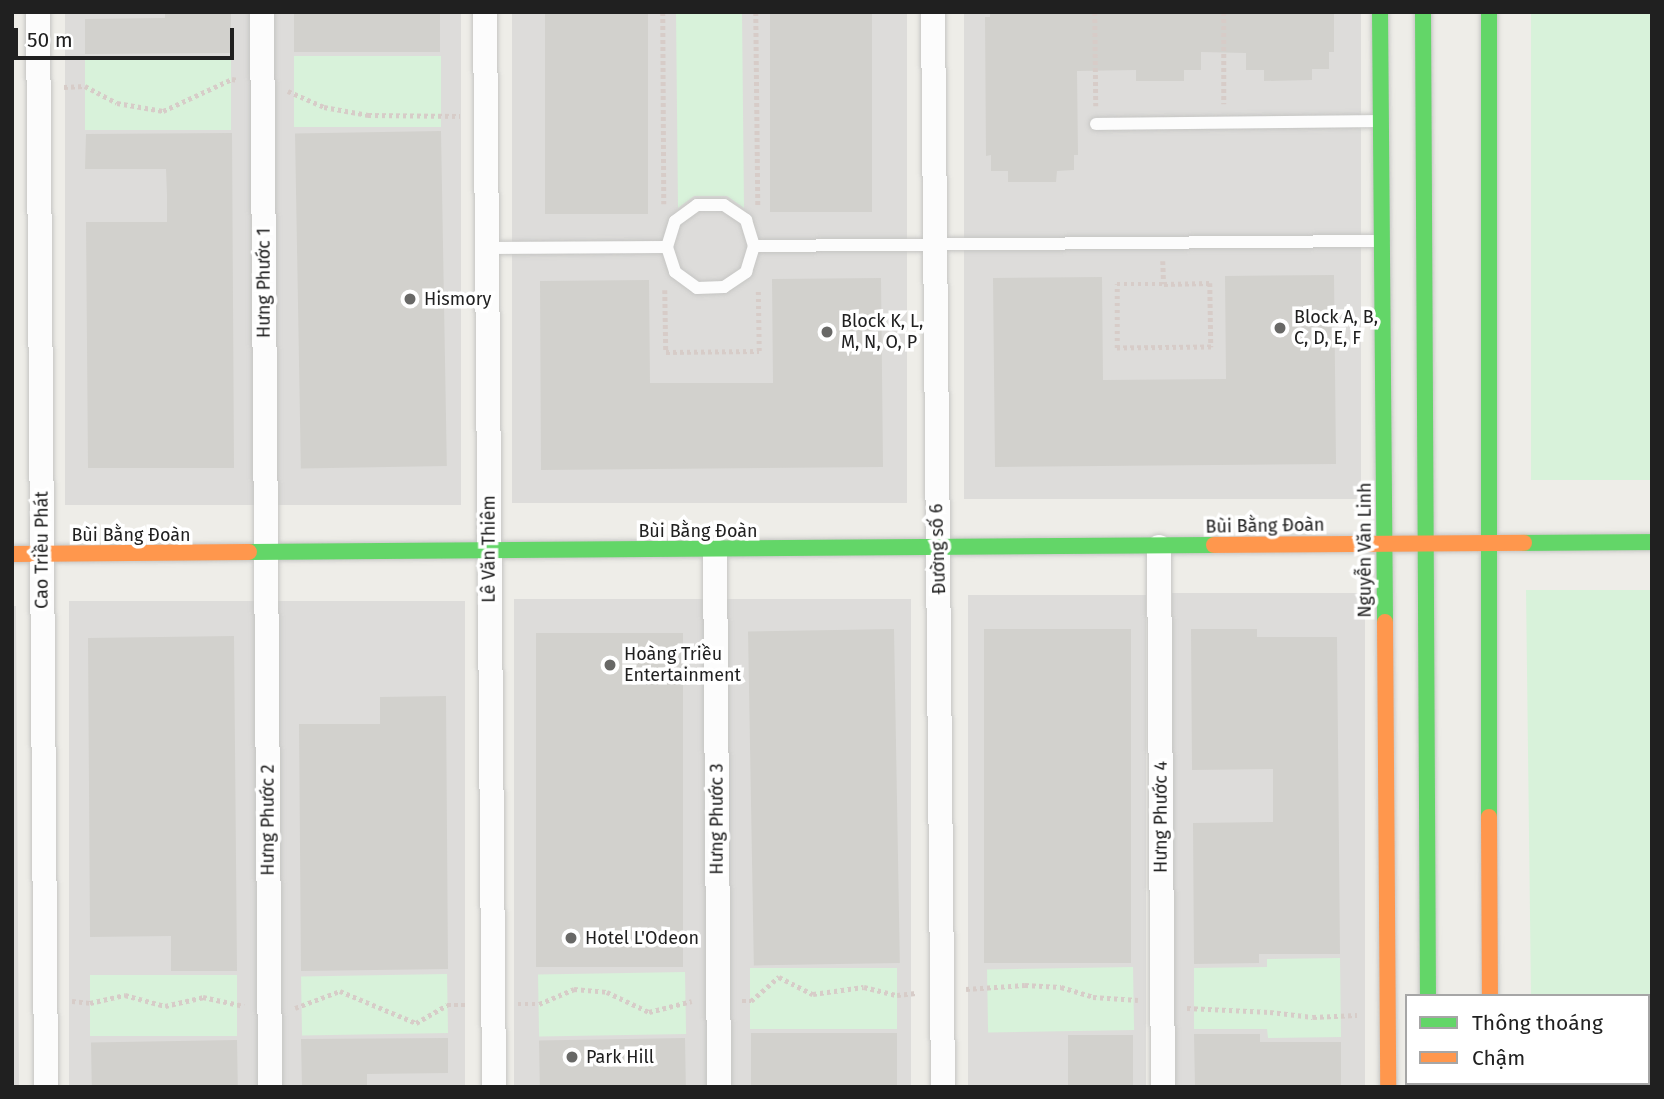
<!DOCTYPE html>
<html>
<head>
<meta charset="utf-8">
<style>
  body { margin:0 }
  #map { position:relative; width:1664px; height:1099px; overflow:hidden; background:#eeede8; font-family:"Fira Sans",sans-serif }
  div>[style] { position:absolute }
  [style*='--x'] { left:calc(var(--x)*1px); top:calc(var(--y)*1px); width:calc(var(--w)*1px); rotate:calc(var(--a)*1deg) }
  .residential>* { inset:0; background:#dddcda; transform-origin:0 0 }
  .park>* { inset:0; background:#d8f2da; transform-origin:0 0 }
  .building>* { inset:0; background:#d2d1cd; transform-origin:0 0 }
  .path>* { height:4.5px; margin-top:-2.25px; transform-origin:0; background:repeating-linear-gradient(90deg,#d7ccc8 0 3.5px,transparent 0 7px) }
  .roads { filter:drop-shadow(0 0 2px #c5c5c3) drop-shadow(0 0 2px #c5c5c3) }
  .lane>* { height:12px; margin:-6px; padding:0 6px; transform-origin:6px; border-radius:6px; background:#fcfcfc }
  .street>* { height:24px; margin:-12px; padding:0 12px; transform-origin:12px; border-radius:12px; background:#fcfcfc }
  .fast>* { height:16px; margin:-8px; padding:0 8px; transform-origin:8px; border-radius:8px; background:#63d668 }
  .slow>* { height:16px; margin:-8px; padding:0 8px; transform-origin:8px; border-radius:8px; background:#ff974d }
  .dots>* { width:19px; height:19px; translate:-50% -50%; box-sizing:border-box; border:4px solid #fff; border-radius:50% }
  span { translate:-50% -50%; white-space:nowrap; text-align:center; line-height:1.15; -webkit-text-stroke:7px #fff; paint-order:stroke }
  .street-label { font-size:18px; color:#202020 }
  .poi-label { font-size:18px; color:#202020 }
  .left { translate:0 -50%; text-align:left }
  .frame { position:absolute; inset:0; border:14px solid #202020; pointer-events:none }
  .legend { position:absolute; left:1405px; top:994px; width:245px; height:91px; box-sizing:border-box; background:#fff; border:2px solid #a6a6a6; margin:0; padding:9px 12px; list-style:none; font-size:21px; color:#202020 }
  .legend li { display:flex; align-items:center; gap:14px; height:35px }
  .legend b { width:35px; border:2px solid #a6a6a6 }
  .scale { position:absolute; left:14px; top:28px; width:220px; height:32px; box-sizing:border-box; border:4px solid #202020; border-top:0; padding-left:9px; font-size:21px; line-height:24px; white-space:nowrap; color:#202020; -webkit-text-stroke:5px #fff; paint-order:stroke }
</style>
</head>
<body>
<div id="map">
  <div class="residential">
    <div style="left:65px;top:12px;width:396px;height:493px"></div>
    <div style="left:512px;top:12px;width:395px;height:491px"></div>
    <div style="left:964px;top:12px;width:397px;height:487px"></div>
    <div style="clip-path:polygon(12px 205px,14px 505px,12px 505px)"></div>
    <div style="left:1365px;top:593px;width:494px;height:193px;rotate:90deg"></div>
    <div style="left:1146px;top:595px;width:492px;height:178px;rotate:90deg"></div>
    <div style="left:911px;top:599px;width:488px;height:397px;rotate:90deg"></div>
    <div style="left:465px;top:601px;width:486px;height:396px;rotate:90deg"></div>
    <div style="clip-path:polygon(12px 606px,16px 606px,19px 1087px,12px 1087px)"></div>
  </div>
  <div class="park">
    <div style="clip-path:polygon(676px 12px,742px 12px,744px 208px,727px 196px,694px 196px,678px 208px)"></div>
    <div style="left:1531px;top:12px;width:121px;height:468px"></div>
    <div style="left:441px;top:56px;width:71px;height:147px;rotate:90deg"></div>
    <div style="left:85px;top:58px;width:146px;height:72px"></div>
    <div style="clip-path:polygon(1526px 590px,1652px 590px,1652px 1087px,1532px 1087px,1532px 1083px,1648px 1083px,1648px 996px,1531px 996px)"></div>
    <div style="clip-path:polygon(1340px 958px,1341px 1037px,1268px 1038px,1267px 1029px,1194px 1029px,1194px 968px,1267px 967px,1267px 959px)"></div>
    <div style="left:1133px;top:967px;width:63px;height:146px;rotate:89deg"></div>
    <div style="left:897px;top:968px;width:61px;height:147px;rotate:90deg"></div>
    <div style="left:685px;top:972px;width:62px;height:147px;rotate:89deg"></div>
    <div style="left:447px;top:974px;width:59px;height:146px;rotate:89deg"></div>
    <div style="left:237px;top:975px;width:61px;height:147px;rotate:90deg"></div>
  </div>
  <div class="building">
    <div style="clip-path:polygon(165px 12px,231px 12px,231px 53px,85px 54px,85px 19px,165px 18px)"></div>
    <div style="left:294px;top:12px;width:146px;height:40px"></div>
    <div style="left:545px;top:12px;width:103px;height:202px"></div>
    <div style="left:770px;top:12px;width:102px;height:200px"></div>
    <div style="clip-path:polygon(990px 12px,1334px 12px,1334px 52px,1329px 52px,1329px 69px,1312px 69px,1312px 80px,1264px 81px,1264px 70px,1246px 70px,1246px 53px,1201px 52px,1201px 70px,1184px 70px,1184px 81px,1136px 81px,1136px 70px,1077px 71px,1078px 155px,1074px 155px,1074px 170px,1057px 171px,1056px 182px,1008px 182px,1008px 171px,991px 171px,991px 155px,986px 156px,985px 17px,990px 17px)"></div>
    <div style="left:441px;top:131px;width:335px;height:146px;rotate:89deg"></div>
    <div style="clip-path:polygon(232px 133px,234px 468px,88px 468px,86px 222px,167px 222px,167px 195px,166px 169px,85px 169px,86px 134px)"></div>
    <div style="clip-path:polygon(1334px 275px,1336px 464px,995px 467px,993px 278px,1102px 277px,1103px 380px,1226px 379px,1225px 276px)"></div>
    <div style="clip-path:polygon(881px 278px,883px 467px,541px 470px,540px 281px,649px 280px,650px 383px,773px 383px,772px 279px)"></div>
    <div style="left:894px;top:629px;width:334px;height:146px;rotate:89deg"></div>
    <div style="left:1131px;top:629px;width:334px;height:147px;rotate:90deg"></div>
    <div style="clip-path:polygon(1191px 629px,1257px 629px,1257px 637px,1337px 637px,1340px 954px,1259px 954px,1259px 963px,1194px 964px,1193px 823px,1273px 822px,1273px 769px,1192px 770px)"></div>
    <div style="left:683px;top:633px;width:334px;height:147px;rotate:90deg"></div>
    <div style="clip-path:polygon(234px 636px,237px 971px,171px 971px,171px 936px,90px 937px,88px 638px)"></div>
    <div style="clip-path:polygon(446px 696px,448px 969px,301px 971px,299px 724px,380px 724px,380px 697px)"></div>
    <div style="left:897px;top:1033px;width:54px;height:146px;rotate:90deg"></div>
    <div style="clip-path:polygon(1194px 1034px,1260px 1034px,1260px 1042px,1341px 1042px,1341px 1087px,1195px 1087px)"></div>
    <div style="left:1068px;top:1035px;width:65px;height:52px"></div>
    <div style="clip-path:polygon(448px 1038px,448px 1073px,367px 1074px,367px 1087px,302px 1087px,301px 1039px)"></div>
    <div style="left:685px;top:1038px;width:49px;height:146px;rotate:89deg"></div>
    <div style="left:237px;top:1040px;width:47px;height:146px;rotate:89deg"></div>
  </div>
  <div class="path">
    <div style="--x:663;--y:12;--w:192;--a:89.7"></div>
    <div style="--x:756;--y:12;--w:193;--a:89.4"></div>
    <div style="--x:1095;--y:12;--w:94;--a:89.4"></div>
    <div style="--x:1224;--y:12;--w:92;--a:90"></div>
    <div style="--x:64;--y:87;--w:21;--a:-3"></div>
    <div style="--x:85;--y:86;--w:36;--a:28"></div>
    <div style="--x:117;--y:103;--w:47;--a:9.9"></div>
    <div style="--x:163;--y:111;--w:76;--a:-24.9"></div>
    <div style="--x:232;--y:79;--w:6;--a:9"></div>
    <div style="--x:288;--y:91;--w:39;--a:24"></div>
    <div style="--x:324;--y:107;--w:45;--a:10.3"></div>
    <div style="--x:368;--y:115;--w:92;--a:0.6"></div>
    <div style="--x:1163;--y:261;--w:23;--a:88"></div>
    <div style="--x:1164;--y:284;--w:46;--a:-1.2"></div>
    <div style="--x:1210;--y:283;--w:64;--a:89.1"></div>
    <div style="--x:1211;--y:347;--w:94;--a:179.4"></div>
    <div style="--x:1117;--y:348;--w:64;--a:-90"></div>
    <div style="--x:1117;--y:284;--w:47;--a:0"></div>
    <div style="--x:665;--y:290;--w:62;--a:89.1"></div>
    <div style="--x:666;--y:352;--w:93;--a:-0.6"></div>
    <div style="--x:759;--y:351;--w:63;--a:-90.9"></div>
    <div style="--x:966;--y:989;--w:59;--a:-3.9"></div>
    <div style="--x:1025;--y:985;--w:36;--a:3"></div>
    <div style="--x:1061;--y:987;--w:34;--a:17"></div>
    <div style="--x:1093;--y:997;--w:45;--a:3.8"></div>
    <div style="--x:72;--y:1001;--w:18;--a:6"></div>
    <div style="--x:90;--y:1003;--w:36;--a:-13"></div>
    <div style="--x:125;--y:995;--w:41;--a:15.4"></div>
    <div style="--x:165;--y:1006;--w:39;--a:-13"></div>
    <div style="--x:203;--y:997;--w:42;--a:12.4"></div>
    <div style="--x:742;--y:1001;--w:9;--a:0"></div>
    <div style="--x:751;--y:1001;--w:37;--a:-41"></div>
    <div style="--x:779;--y:977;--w:38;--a:27"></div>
    <div style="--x:813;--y:994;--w:51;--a:-7.8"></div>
    <div style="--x:864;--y:987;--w:34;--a:14"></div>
    <div style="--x:897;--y:995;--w:19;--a:-6"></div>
    <div style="--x:518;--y:1004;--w:21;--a:0"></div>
    <div style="--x:539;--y:1004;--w:38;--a:-23"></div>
    <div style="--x:574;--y:989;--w:33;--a:5"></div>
    <div style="--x:607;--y:992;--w:47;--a:25.5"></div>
    <div style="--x:649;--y:1012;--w:44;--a:-14.3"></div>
    <div style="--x:295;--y:1008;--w:48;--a:-20.7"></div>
    <div style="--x:340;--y:991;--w:82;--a:22.8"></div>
    <div style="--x:416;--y:1023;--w:36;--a:-30"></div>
    <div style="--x:447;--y:1005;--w:20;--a:0"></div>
    <div style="--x:1187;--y:1008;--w:83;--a:2.8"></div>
    <div style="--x:1270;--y:1012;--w:43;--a:6.6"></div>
    <div style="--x:1313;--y:1017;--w:44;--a:-2.6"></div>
  </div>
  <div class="roads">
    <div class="lane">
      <div style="--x:1096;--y:124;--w:280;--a:-0.6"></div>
      <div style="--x:667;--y:247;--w:27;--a:-73"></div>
      <div style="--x:675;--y:221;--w:27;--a:-36"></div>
      <div style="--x:697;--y:205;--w:27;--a:0"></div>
      <div style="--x:724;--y:205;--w:27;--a:34"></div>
      <div style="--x:746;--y:220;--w:27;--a:73"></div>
      <div style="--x:487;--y:248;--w:180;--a:-0.3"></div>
      <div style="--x:667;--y:247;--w:26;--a:72"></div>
      <div style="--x:675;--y:272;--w:27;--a:36"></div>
      <div style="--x:697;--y:288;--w:27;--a:-2"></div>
      <div style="--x:724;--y:287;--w:27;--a:-34"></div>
      <div style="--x:746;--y:272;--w:27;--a:-73"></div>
      <div style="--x:754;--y:246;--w:623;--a:-0.46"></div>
    </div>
    <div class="street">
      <div style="--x:38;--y:12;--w:1075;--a:89.57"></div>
      <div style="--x:262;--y:12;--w:1075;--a:89.57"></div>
      <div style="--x:485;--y:12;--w:1075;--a:89.52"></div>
      <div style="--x:933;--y:12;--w:1075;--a:89.47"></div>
      <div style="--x:1159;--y:547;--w:540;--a:89.58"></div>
      <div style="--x:715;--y:551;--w:536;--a:89.57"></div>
    </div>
    <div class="fast">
      <div style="--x:1380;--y:12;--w:610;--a:89.53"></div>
      <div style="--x:1423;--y:12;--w:984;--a:89.71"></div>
      <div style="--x:1524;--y:543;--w:128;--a:-0.4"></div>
      <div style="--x:249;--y:552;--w:965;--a:-0.42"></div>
      <div style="--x:1489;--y:817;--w:805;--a:-90"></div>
    </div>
    <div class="slow">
      <div style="--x:1214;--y:545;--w:310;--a:-0.4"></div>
      <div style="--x:12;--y:554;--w:237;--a:-0.5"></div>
      <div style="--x:1385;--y:622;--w:465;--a:89.6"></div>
      <div style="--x:1489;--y:817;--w:179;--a:89.7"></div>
      <div style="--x:1429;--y:1083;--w:4;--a:90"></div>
      <div style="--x:1491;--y:1083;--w:4;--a:90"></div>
    </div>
  </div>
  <div class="dots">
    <div style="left:410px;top:299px;background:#686866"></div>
    <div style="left:1280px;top:328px;background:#686866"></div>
    <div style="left:827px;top:332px;background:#686866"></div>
    <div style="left:610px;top:665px;background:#686866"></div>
    <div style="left:571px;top:938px;background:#686866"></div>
    <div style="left:572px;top:1057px;background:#686866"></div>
  </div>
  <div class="street-label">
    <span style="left:264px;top:283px;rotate:-90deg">Hưng Phước 1</span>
    <span style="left:1265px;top:526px;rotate:-1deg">Bùi Bằng Đoàn</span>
    <span style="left:698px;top:531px">Bùi Bằng Đoàn</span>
    <span style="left:131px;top:535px">Bùi Bằng Đoàn</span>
    <span style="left:489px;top:549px;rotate:-90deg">Lê Văn Thiêm</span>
    <span style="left:938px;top:549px;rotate:-92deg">Đường số 6</span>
    <span style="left:42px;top:550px;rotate:-90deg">Cao Triều Phát</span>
    <span style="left:1365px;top:550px;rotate:-90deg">Nguyễn Văn Linh</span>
    <span style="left:1161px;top:817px;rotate:-90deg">Hưng Phước 4</span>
    <span style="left:717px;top:819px;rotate:-90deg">Hưng Phước 3</span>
    <span style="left:268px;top:820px;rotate:-90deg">Hưng Phước 2</span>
  </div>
  <div class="poi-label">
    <span class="left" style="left:424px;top:299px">Hismory</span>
    <span class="left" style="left:1294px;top:328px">Block A, B,<br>C, D, E, F</span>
    <span class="left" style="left:841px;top:332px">Block K, L,<br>M, N, O, P</span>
    <span class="left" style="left:624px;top:665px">Hoàng Triều<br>Entertainment</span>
    <span class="left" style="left:585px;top:938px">Hotel L'Odeon</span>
    <span class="left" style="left:586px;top:1057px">Park Hill</span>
  </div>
  <div class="frame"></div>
  <ul class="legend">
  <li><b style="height:9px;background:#63d668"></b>Thông thoáng</li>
  <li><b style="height:9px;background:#ff974d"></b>Chậm</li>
  </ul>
  <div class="scale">50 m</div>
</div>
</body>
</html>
